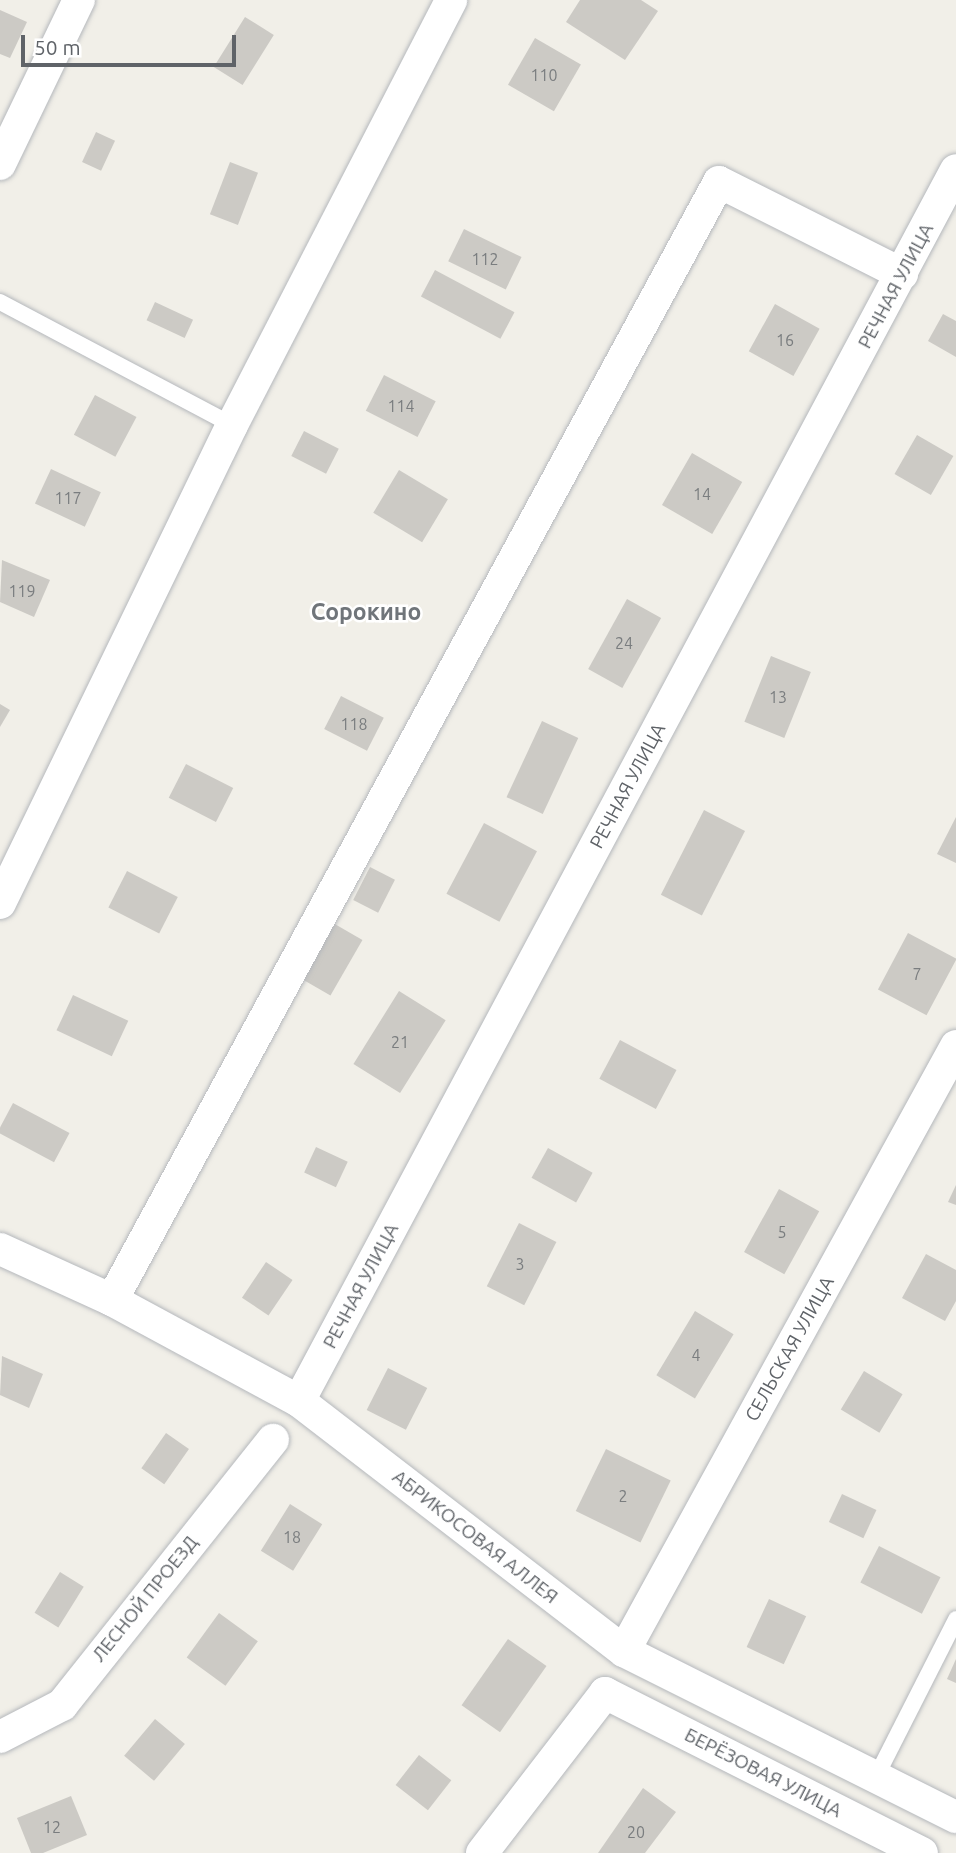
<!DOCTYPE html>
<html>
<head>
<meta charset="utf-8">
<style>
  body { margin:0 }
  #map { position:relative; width:956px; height:1853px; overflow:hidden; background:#f1efe8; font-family:Ubuntu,sans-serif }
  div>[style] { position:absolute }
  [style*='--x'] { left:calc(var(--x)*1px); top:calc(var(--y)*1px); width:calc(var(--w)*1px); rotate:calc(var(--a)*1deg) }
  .building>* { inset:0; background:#cccac5; transform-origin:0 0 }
  .roads { filter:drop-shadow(0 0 2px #b5b8bc) drop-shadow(0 0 2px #b5b8bc) }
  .lane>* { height:16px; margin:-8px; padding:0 8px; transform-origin:8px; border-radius:8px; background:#fff }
  .street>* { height:32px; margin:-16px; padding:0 16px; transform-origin:16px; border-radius:16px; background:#fff }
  span { translate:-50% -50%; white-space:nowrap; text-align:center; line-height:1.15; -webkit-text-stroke:5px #fff; paint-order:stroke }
  .number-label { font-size:16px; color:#7a7d7f }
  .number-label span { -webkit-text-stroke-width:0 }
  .street-label { font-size:19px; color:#5f6368 }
  .quarter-label { font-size:23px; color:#70757a; font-weight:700 }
  .scale { position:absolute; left:21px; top:35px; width:215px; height:32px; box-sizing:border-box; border:4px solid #5f6368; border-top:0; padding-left:9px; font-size:21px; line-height:24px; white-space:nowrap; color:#5f6368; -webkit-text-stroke:5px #fff; paint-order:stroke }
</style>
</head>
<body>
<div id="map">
  <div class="building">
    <div style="clip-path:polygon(580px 0,641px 0,658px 11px,625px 60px,566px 22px)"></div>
    <div style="clip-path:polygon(0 10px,27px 22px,10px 58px,0 54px)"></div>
    <div style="left:245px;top:17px;width:34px;height:59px;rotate:32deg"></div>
    <div style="left:535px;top:38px;width:53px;height:54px;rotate:30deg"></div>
    <div style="left:96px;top:132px;width:21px;height:33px;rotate:25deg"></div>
    <div style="left:230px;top:162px;width:30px;height:56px;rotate:21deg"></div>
    <div style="left:464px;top:229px;width:64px;height:36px;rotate:26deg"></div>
    <div style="left:435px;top:270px;width:90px;height:30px;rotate:28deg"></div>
    <div style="left:155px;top:302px;width:42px;height:20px;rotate:25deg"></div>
    <div style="left:775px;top:304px;width:51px;height:54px;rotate:29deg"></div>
    <div style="clip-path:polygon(943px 314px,956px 321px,956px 357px,928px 341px)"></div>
    <div style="left:384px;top:375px;width:58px;height:40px;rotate:27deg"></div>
    <div style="left:95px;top:395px;width:47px;height:45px;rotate:28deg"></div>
    <div style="left:304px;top:431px;width:39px;height:28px;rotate:27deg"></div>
    <div style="left:917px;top:435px;width:42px;height:45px;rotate:30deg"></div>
    <div style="left:692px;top:453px;width:58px;height:60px;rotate:30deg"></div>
    <div style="left:51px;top:469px;width:55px;height:38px;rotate:25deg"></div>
    <div style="left:399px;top:470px;width:57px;height:50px;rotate:31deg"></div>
    <div style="clip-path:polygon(2px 560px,50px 580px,34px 617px,0 602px)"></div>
    <div style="left:627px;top:599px;width:39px;height:80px;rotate:29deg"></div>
    <div style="left:771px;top:656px;width:43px;height:71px;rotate:22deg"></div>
    <div style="left:341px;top:696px;width:48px;height:37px;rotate:27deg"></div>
    <div style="clip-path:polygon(0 704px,10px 710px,0 727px)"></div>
    <div style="left:542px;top:721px;width:40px;height:84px;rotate:25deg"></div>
    <div style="left:186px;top:764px;width:53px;height:38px;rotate:27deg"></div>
    <div style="left:704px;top:810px;width:46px;height:95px;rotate:27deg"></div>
    <div style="clip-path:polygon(956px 817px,956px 863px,937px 854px)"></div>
    <div style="left:484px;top:823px;width:60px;height:80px;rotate:28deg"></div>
    <div style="left:370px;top:867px;width:28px;height:37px;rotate:27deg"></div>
    <div style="left:127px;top:871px;width:57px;height:41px;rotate:27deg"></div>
    <div style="left:333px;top:923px;width:34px;height:64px;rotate:30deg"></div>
    <div style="left:908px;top:933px;width:55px;height:64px;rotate:28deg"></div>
    <div style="left:399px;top:991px;width:55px;height:86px;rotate:32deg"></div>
    <div style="left:73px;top:995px;width:61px;height:39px;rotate:25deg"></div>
    <div style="left:620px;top:1040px;width:64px;height:44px;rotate:28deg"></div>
    <div style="left:13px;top:1103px;width:64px;height:33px;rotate:28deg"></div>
    <div style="left:316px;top:1147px;width:35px;height:28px;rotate:25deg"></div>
    <div style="left:548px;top:1148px;width:51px;height:34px;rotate:29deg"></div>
    <div style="clip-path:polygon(956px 1185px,956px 1205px,948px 1202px)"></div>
    <div style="left:779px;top:1189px;width:46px;height:72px;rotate:29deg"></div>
    <div style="left:519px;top:1223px;width:42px;height:71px;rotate:27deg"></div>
    <div style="clip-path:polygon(926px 1254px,956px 1270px,956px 1301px,945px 1321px,902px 1298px)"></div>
    <div style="left:266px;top:1262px;width:32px;height:43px;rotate:34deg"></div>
    <div style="left:695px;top:1311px;width:45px;height:75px;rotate:31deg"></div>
    <div style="clip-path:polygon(2px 1356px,43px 1374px,29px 1408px,0 1395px)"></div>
    <div style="left:388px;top:1368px;width:44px;height:47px;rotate:27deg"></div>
    <div style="left:864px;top:1371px;width:45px;height:45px;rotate:31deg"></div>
    <div style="left:166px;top:1433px;width:28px;height:43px;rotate:35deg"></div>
    <div style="left:606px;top:1449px;width:72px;height:69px;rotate:26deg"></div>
    <div style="left:842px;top:1494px;width:38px;height:31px;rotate:25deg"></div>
    <div style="left:290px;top:1504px;width:38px;height:55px;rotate:32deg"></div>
    <div style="left:879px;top:1546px;width:69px;height:41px;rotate:27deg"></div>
    <div style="left:60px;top:1572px;width:28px;height:48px;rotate:32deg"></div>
    <div style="left:769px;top:1599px;width:41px;height:53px;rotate:25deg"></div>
    <div style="left:219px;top:1613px;width:48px;height:55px;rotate:36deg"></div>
    <div style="left:508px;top:1639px;width:47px;height:81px;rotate:35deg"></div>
    <div style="clip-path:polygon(956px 1659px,956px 1683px,947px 1679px)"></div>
    <div style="left:155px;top:1719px;width:39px;height:48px;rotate:40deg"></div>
    <div style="left:419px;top:1755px;width:41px;height:38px;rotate:38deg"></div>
    <div style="clip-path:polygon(643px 1788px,676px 1812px,645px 1853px,598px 1853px)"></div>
    <div style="clip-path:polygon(71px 1796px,87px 1835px,43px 1853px,31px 1853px,17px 1818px)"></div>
  </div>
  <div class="roads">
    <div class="lane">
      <div style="--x:0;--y:302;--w:263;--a:27.9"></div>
      <div style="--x:876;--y:1777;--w:177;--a:-63.1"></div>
    </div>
    <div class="street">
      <div style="--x:0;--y:164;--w:182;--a:-64.3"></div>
      <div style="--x:0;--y:903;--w:531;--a:-64.11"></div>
      <div style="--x:232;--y:425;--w:478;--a:-62.7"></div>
      <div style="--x:0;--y:1249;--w:123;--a:24.5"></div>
      <div style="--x:112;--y:1300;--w:213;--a:28.4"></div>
      <div style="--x:299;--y:1401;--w:410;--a:37.6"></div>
      <div style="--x:624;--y:1651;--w:371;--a:26.6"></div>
      <div style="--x:112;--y:1300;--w:1272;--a:-61.5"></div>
      <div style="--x:719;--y:182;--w:205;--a:26.7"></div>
      <div style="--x:299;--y:1401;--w:1395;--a:-61.91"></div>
      <div style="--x:624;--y:1651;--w:690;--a:-61.24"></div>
      <div style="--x:0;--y:1737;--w:70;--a:-27.3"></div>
      <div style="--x:62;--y:1705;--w:339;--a:-51.5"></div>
      <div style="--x:482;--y:1853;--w:202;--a:-52.4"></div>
      <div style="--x:605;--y:1693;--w:355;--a:26.8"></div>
    </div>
  </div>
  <div class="number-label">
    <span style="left:544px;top:75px">110</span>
    <span style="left:485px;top:259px">112</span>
    <span style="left:785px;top:340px">16</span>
    <span style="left:401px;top:406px">114</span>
    <span style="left:702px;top:494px">14</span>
    <span style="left:68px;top:498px">117</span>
    <span style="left:22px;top:591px">119</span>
    <span style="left:624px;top:643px">24</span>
    <span style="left:778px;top:697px">13</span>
    <span style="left:354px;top:724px">118</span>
    <span style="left:917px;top:974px">7</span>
    <span style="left:400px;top:1042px">21</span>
    <span style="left:782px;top:1232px">5</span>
    <span style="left:520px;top:1264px">3</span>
    <span style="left:696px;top:1355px">4</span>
    <span style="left:623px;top:1496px">2</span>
    <span style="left:292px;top:1537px">18</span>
    <span style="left:52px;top:1827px">12</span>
    <span style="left:636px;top:1832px">20</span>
  </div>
  <div class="street-label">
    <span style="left:896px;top:286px;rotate:-62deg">РЕЧНАЯ УЛИЦА</span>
    <span style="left:628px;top:786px;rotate:-62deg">РЕЧНАЯ УЛИЦА</span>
    <span style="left:361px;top:1286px;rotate:-62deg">РЕЧНАЯ УЛИЦА</span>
    <span style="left:790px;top:1349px;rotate:-61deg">СЕЛЬСКАЯ УЛИЦА</span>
    <span style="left:475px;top:1537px;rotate:38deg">АБРИКОСОВАЯ АЛЛЕЯ</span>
    <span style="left:145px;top:1599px;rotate:-51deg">ЛЕСНОЙ ПРОЕЗД</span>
    <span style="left:763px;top:1773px;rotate:27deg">БЕРЁЗОВАЯ УЛИЦА</span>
  </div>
  <div class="quarter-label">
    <span style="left:366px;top:612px">Сорокино</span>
  </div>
  <div class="scale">50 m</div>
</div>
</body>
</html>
